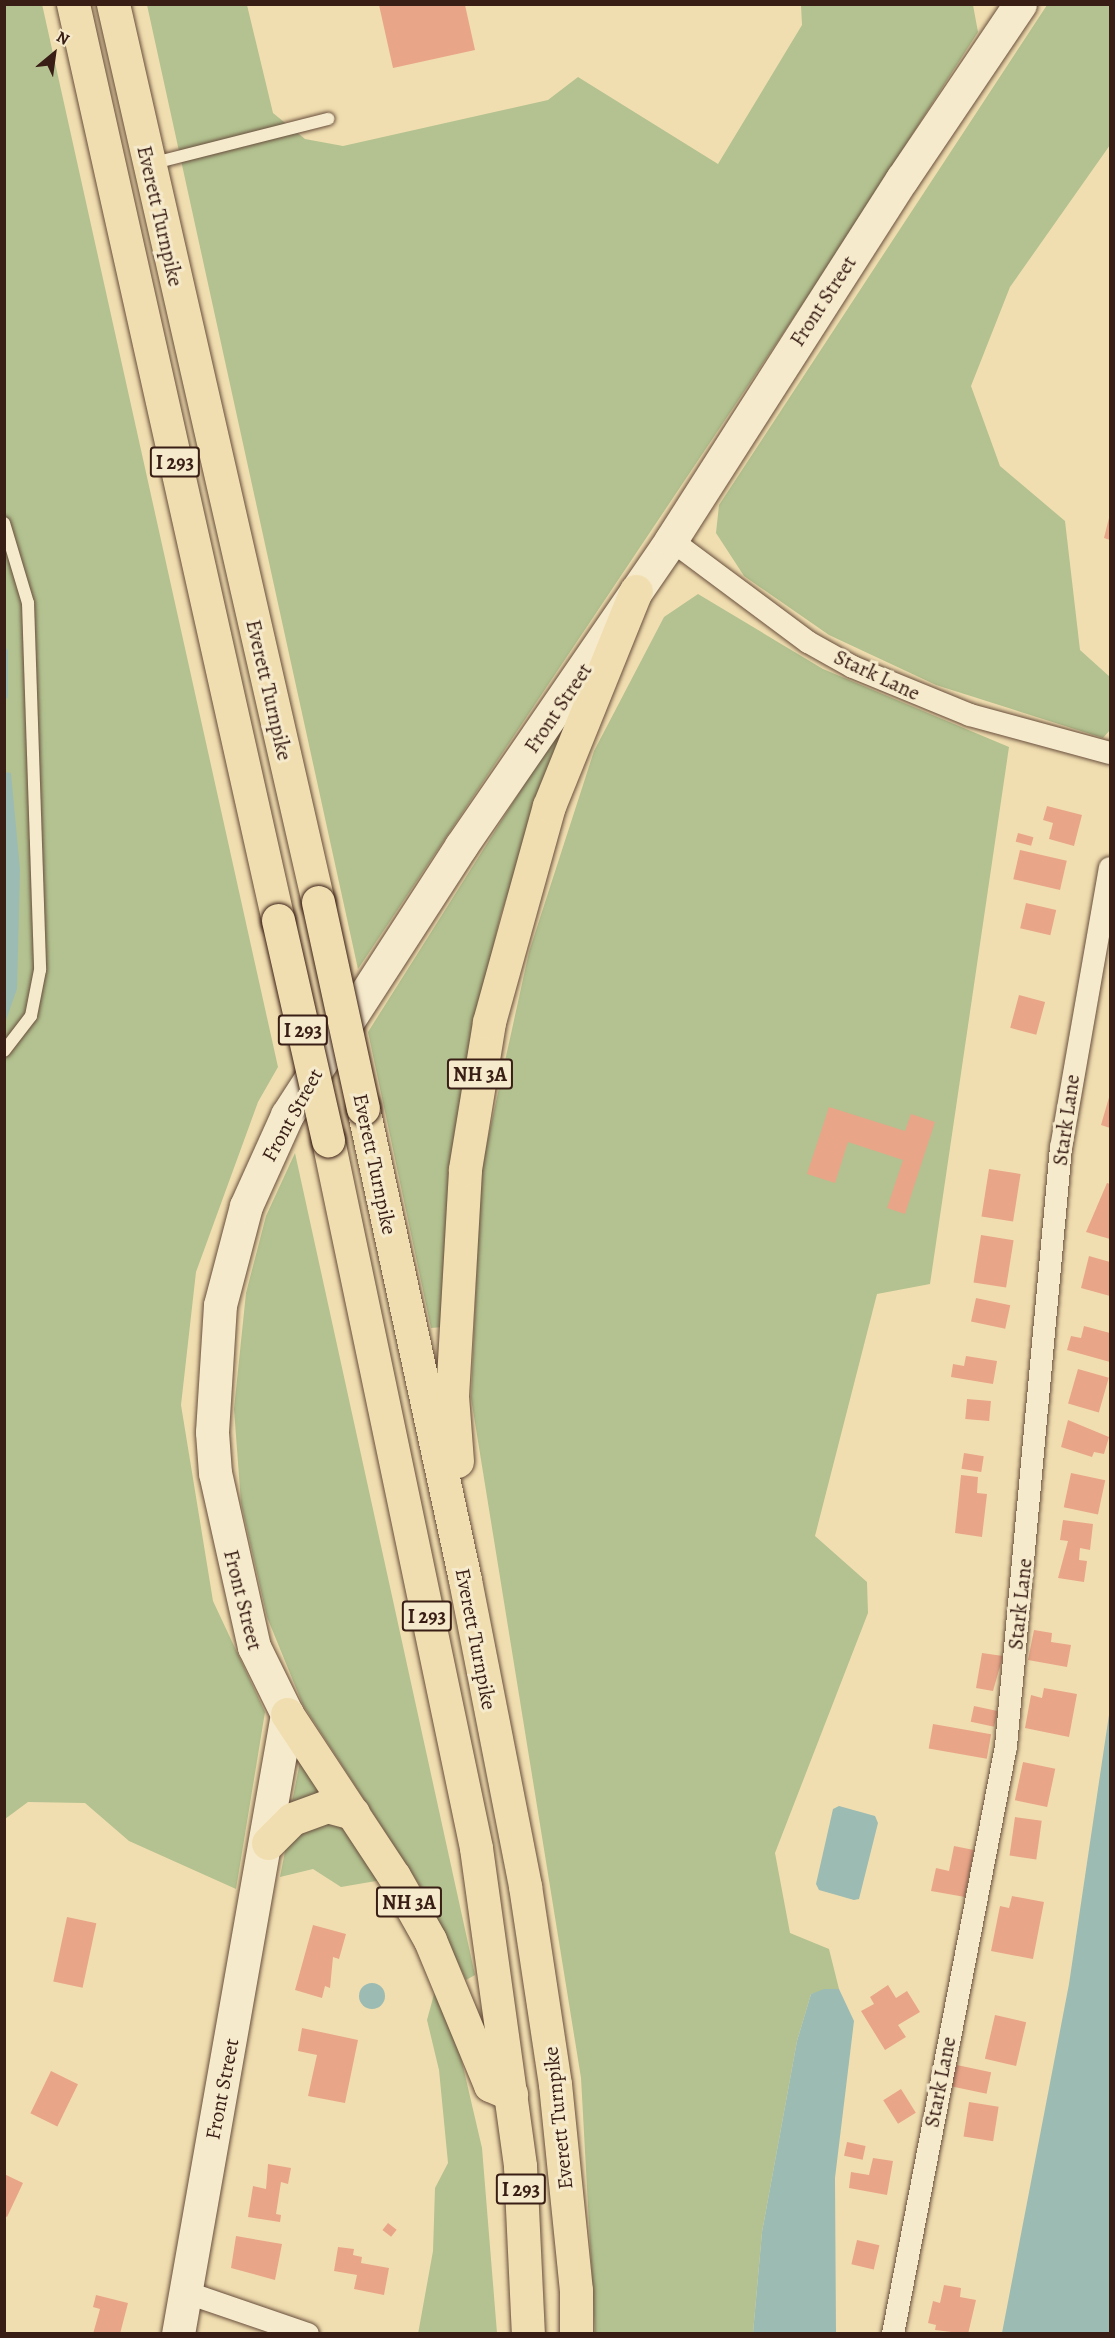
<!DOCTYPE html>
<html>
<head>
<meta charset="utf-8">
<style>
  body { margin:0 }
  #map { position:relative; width:1115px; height:2338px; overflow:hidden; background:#f1deb0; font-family:Alegreya,serif }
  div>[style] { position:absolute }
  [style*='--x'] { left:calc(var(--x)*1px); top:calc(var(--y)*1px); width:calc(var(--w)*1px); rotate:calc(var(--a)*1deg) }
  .green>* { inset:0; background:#b3c290 }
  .water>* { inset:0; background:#9cbbb2 }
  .round { border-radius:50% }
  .stream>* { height:7px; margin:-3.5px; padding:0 3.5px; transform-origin:3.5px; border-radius:3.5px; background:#9cbbb2 }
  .building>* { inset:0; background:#e9a588; transform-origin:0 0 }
  .roads { filter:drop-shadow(0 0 2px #674e3c) drop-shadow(0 0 2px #674e3c) }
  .lane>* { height:12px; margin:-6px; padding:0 6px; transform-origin:6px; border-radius:6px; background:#f6eacc }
  .street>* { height:22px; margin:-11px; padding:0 11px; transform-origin:11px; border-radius:11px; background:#f6eacc }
  .secondary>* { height:33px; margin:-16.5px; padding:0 16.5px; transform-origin:16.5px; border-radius:16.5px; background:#f6eacc }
  .highway>* { height:33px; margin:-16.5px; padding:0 16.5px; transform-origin:16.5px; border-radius:16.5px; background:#f1deb0 }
  .bridges { filter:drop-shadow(0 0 2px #391e15) drop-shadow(0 0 2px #391e15) }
  .highway-bridge>* { height:33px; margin:-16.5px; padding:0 16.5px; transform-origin:16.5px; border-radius:16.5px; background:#f1deb0 }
  span { translate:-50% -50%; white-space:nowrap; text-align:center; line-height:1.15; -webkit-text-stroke:6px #f6eacc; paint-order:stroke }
  .shield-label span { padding:2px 4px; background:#f6eacc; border:2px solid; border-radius:4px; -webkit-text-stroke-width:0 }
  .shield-label { font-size:20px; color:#391e15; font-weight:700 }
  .street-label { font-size:21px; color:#391e15 }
  .frame { position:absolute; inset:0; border:6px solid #391e15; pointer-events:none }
  .north { position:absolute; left:24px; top:24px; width:60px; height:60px; -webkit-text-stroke:4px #f6eacc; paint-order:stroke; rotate:29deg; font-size:16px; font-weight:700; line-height:24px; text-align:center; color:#391e15 }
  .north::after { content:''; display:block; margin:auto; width:21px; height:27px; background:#391e15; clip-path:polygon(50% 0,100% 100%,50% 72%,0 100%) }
</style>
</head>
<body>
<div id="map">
  <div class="green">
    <div style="clip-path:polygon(42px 4px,278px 1067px,258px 1102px,196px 1272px,181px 1405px,213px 1601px,265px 1712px,236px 1889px,129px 1841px,85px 1803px,28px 1802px,5px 1819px,4px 5px)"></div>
    <div style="clip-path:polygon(147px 5px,247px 5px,273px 113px,305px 139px,343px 146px,548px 100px,578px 77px,718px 164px,802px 25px,801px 5px,973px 5px,978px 32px,818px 281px,358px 969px)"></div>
    <div style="clip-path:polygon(1047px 5px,1110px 5px,1110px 145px,1010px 287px,971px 386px,1000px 466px,1065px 521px,1080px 650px,1110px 677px,1110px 730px,1103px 738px,936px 685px,829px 635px,744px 576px,716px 533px,719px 505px)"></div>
    <div style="clip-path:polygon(698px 594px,823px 669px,1009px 747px,930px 1284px,877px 1294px,815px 1536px,867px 1582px,868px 1613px,775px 1853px,790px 1933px,829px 1949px,839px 1989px,811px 1994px,797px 2041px,762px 2232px,753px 2333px,595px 2334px,581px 2078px,471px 1398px,481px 1170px,529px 952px,594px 751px,664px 617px)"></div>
    <div style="clip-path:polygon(572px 709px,501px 914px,467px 1056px,443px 1327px,431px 1328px,368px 1032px)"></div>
    <div style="clip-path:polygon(295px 1153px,475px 1975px,466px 1980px,426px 1895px,303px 1705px,267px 1617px,241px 1503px,234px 1409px,246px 1293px,266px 1216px)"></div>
    <div style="clip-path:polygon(302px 1752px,333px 1795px,292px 1802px)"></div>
    <div style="clip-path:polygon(332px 1821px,354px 1832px,382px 1880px,341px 1887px,313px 1869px,280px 1877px,287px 1841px,303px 1826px)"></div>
    <div style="clip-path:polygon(436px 1987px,458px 2045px,482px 2148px,497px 2333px,418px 2334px,433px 2251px,435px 2188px,448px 2163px,439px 2070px,427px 2020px)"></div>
  </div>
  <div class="water">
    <div style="clip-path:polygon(5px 772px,11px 773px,20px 870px,17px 989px,5px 1023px)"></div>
    <div style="clip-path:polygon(1110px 1708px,1110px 2333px,1002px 2333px,1069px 1984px)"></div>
    <div style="clip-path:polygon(839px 1806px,875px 1816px,878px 1823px,859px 1899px,854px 1900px,819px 1890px,816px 1884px,833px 1809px)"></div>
    <div class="round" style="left:359px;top:1983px;width:26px;height:26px"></div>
    <div style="clip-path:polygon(824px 1989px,839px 1989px,854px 2021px,835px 2178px,836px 2333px,753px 2333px,762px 2232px,797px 2041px,811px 1994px)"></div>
  </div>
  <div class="stream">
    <div style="--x:4;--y:651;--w:44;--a:90"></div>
  </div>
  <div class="building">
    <div style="clip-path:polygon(379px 5px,465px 5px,475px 50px,393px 68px)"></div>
    <div style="clip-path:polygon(1110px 514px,1110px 540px,1104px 538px)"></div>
    <div style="clip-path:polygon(1047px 806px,1082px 815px,1074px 846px,1049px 839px,1053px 823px,1043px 820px)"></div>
    <div style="left:1018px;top:833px;width:16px;height:9px;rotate:15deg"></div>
    <div style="left:1020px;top:850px;width:48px;height:30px;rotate:13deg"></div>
    <div style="left:1026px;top:903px;width:31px;height:26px;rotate:13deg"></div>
    <div style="left:1019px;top:995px;width:27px;height:34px;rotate:15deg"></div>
    <div style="clip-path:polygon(1110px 1094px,1110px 1128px,1101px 1125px)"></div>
    <div style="clip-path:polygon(829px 1107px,905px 1131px,911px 1114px,935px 1122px,905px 1214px,887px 1208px,903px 1160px,848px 1142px,835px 1183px,807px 1174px)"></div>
    <div style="left:989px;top:1169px;width:32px;height:48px;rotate:9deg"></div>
    <div style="clip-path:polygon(1107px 1183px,1110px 1184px,1110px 1239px,1086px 1232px)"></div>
    <div style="left:981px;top:1235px;width:33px;height:48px;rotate:9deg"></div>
    <div style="clip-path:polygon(1089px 1256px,1110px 1262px,1110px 1296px,1081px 1288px)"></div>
    <div style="left:976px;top:1298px;width:35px;height:24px;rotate:12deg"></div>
    <div style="clip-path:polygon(1084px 1326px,1110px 1333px,1110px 1362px,1067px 1350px,1071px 1336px,1081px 1338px)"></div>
    <div style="clip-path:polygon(966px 1356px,997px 1361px,993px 1384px,951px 1377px,953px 1364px,964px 1366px)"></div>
    <div style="left:1078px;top:1369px;width:32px;height:36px;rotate:16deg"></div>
    <div style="left:967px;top:1399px;width:24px;height:20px;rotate:5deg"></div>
    <div style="clip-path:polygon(1068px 1420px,1109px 1437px,1104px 1454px,1094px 1452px,1092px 1457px,1061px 1447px)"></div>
    <div style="left:964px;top:1453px;width:20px;height:16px;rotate:9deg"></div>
    <div style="left:1071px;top:1473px;width:35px;height:35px;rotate:12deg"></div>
    <div style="clip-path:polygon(961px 1475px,978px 1477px,977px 1493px,987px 1494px,982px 1537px,955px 1533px)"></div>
    <div style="clip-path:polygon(1063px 1520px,1093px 1524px,1090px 1550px,1080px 1548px,1079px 1560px,1087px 1561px,1084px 1582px,1058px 1578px,1068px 1541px,1060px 1540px)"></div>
    <div style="clip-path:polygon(1034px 1630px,1052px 1633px,1051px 1642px,1071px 1645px,1067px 1667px,1028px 1660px)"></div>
    <div style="clip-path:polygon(982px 1653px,1003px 1656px,993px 1691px,976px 1688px)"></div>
    <div style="clip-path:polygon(1044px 1688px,1077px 1694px,1069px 1737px,1025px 1728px,1031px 1695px,1042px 1698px)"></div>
    <div style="left:974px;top:1706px;width:24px;height:16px;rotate:12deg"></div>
    <div style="left:933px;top:1724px;width:59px;height:25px;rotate:10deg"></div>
    <div style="left:1023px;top:1762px;width:33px;height:39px;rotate:12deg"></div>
    <div style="left:1015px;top:1817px;width:27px;height:39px;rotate:8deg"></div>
    <div style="clip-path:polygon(954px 1846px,974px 1850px,965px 1897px,931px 1891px,936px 1868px,949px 1871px)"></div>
    <div style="clip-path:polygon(1012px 1896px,1044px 1902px,1033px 1959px,991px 1951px,1000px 1906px,1009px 1908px)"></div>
    <div style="left:67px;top:1917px;width:30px;height:66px;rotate:12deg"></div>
    <div style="clip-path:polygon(313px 1925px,346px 1934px,339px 1959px,333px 1957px,330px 1988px,325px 1986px,322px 1998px,295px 1990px)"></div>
    <div style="clip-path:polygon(888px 1985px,896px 1998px,907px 1991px,920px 2012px,898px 2025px,906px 2037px,885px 2050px,861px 2011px,874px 2004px,870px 1997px)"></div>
    <div style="left:995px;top:2015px;width:32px;height:45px;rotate:13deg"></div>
    <div style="clip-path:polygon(302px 2028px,358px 2040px,345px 2103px,308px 2096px,317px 2055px,298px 2051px)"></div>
    <div style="left:952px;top:2064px;width:40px;height:22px;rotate:12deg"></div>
    <div style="left:51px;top:2071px;width:30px;height:47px;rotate:26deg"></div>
    <div style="left:901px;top:2089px;width:28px;height:21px;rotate:58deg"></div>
    <div style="left:969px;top:2102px;width:30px;height:35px;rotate:9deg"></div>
    <div style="left:847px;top:2142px;width:19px;height:14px;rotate:12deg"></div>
    <div style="clip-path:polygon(873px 2158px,893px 2161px,887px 2195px,849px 2188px,851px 2172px,869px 2175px)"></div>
    <div style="clip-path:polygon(268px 2164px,291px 2168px,288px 2184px,281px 2182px,276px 2214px,281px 2215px,280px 2222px,248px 2217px,253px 2186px,266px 2189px)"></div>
    <div style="clip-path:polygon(4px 2174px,23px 2183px,7px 2217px,4px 2215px)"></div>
    <div style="left:388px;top:2223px;width:11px;height:9px;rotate:38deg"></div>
    <div style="clip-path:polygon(236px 2236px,282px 2244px,275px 2280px,231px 2268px)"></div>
    <div style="left:857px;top:2240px;width:23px;height:25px;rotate:13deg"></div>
    <div style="clip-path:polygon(338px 2247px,354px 2249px,353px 2255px,362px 2257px,361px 2263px,389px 2268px,384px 2295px,354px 2289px,357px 2275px,334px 2271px)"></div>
    <div style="clip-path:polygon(944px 2285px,961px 2288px,960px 2297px,976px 2300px,968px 2334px,935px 2330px,936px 2325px,928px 2323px,933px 2301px,940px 2303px)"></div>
    <div style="clip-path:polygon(96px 2295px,128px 2303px,120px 2334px,93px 2334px,100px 2309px,93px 2307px)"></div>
  </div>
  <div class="roads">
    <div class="lane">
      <div style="--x:150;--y:164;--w:184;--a:-14.2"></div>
      <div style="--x:4;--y:523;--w:84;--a:73.3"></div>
      <div style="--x:28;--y:603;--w:367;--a:88.1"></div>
      <div style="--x:40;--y:970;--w:47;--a:101.1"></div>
      <div style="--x:31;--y:1016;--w:44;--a:127.6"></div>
    </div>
    <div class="street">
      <div style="--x:671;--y:540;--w:171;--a:36.7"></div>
      <div style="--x:808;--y:642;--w:51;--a:29.1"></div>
      <div style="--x:853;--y:667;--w:126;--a:22.3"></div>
      <div style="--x:970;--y:715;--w:145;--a:15.2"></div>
      <div style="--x:185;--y:2292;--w:130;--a:18.9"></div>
      <div style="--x:893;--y:2334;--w:599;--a:-79.12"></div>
      <div style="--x:1006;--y:1746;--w:601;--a:-84.75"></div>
      <div style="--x:1061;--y:1148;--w:284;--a:-80.1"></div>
    </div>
    <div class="secondary">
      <div style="--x:178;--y:2334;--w:630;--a:-80.03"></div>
      <div style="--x:287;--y:1714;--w:75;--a:-116.2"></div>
      <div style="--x:254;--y:1647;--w:178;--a:-102.6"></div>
      <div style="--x:215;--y:1473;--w:41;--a:-94.2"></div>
      <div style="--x:212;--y:1432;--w:127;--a:-86.4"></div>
      <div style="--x:220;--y:1305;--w:102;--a:-75.3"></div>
      <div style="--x:246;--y:1206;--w:100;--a:-65.7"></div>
      <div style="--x:287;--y:1115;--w:320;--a:-57.1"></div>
      <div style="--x:461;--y:846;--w:371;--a:-55.5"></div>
      <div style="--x:671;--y:540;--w:429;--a:-57.4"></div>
      <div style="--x:902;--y:179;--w:211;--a:-56"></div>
    </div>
    <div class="highway">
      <div style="--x:73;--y:4;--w:939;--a:77.39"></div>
      <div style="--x:113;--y:4;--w:921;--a:77.14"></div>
      <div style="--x:363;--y:1108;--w:483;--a:77.8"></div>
      <div style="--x:465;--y:1580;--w:312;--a:78.9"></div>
      <div style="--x:525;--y:1886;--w:200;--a:81.4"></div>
      <div style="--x:555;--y:2084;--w:207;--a:84.2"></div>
      <div style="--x:576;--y:2290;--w:44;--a:90"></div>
      <div style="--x:328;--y:1140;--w:723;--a:78.19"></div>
      <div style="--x:476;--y:1848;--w:321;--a:82.1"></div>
      <div style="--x:520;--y:2166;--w:168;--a:87.3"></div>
      <div style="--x:457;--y:1461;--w:65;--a:-94.4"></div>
      <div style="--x:452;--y:1396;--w:227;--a:-86.7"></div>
      <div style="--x:465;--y:1169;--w:149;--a:-80.7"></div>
      <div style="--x:489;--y:1022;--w:224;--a:-74.5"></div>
      <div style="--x:549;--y:806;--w:232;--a:-68"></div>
      <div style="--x:287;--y:1714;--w:194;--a:56.6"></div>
      <div style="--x:394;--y:1876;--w:73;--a:60.6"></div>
      <div style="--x:430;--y:1940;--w:157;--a:67.5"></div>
      <div style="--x:490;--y:2085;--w:23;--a:23"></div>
      <div style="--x:268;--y:1843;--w:34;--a:-45"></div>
      <div style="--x:292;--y:1819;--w:37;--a:-20"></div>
      <div style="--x:327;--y:1806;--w:27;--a:15"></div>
    </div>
  </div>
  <div class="bridges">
    <div class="highway-bridge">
      <div style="--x:318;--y:902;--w:211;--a:77.7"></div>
      <div style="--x:278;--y:920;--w:226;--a:77.2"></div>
    </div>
  </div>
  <div class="shield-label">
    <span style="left:175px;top:462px">I 293</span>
    <span style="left:303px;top:1030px">I 293</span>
    <span style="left:480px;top:1074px">NH 3A</span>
    <span style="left:427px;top:1616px">I 293</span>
    <span style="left:409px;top:1902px">NH 3A</span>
    <span style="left:521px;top:2189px">I 293</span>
  </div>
  <div class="street-label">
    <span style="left:160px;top:216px;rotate:77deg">Everett Turnpike</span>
    <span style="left:823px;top:301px;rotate:-57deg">Front Street</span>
    <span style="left:877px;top:675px;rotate:25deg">Stark Lane</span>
    <span style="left:269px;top:690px;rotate:77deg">Everett Turnpike</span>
    <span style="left:558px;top:708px;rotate:-56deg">Front Street</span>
    <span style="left:292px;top:1115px;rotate:-61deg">Front Street</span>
    <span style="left:1066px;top:1120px;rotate:-82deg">Stark Lane</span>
    <span style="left:375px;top:1164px;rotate:78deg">Everett Turnpike</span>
    <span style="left:243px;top:1600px;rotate:76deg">Front Street</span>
    <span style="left:1020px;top:1604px;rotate:-84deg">Stark Lane</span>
    <span style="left:476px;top:1639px;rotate:79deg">Everett Turnpike</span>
    <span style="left:940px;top:2082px;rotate:-79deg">Stark Lane</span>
    <span style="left:222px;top:2089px;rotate:-79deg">Front Street</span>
    <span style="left:558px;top:2118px;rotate:-96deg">Everett Turnpike</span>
  </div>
  <div class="frame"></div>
  <div class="north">N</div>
</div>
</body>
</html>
